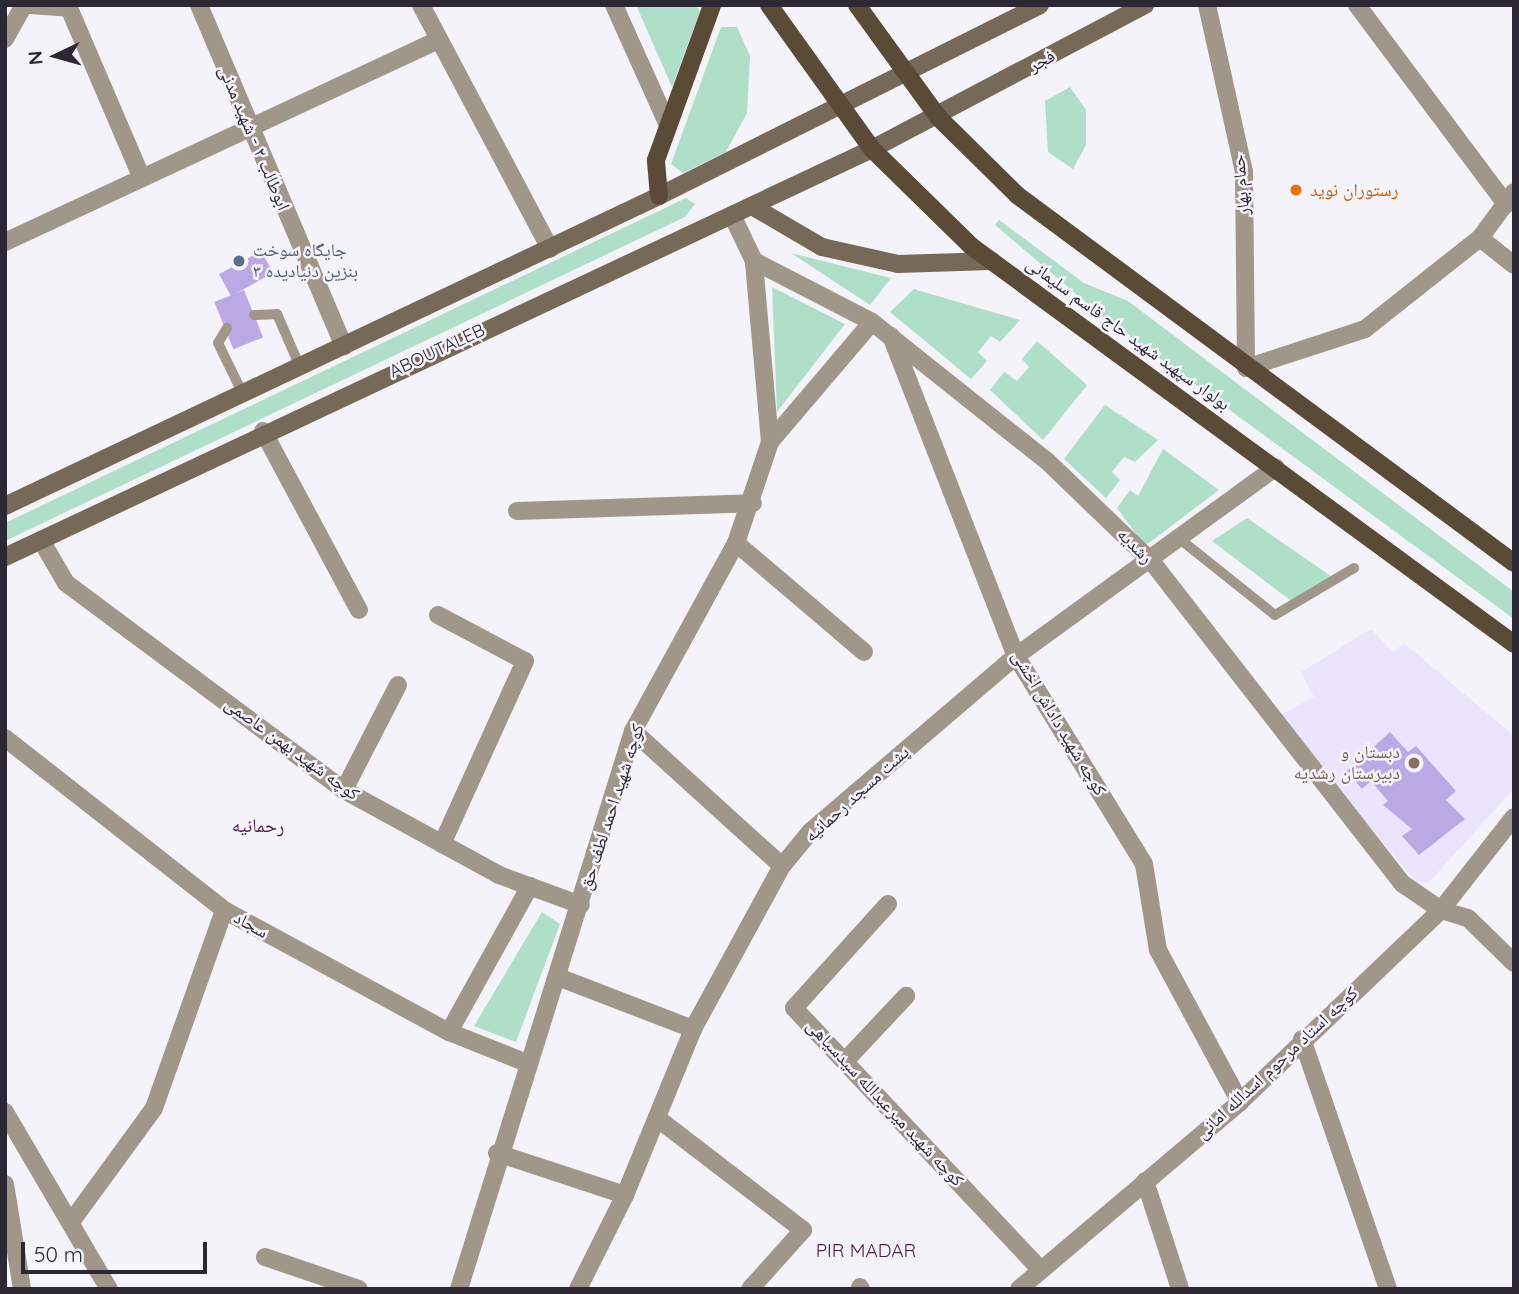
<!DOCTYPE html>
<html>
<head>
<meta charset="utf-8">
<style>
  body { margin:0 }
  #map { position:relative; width:1519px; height:1294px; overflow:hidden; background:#f5f3fa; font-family:Quicksand,"Noto Naskh Arabic",sans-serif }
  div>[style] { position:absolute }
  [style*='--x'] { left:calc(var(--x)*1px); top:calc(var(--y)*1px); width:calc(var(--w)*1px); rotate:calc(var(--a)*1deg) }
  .built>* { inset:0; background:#ebe4fd }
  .green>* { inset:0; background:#b0dfc9 }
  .building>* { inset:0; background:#baa9e5; transform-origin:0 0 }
  .service>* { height:10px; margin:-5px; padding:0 5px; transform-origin:5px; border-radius:5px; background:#a0968a }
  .minor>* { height:18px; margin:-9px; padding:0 9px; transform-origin:9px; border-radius:9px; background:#a0968a }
  .secondary>* { height:18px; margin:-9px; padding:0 9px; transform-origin:9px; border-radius:9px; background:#776958 }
  .primary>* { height:18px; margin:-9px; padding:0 9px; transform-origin:9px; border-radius:9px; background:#5a4a36 }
  .dots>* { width:19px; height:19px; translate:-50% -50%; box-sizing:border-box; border:4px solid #f5f3fa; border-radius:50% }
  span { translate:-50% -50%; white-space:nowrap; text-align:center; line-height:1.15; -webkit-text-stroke:5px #f5f3fa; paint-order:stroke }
  .street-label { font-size:18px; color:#2b2834 }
  .food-label { font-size:18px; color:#c56008 }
  .left { translate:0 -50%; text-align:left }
  .service-label { font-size:18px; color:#4e5e75 }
  .education-label { font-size:18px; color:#785e54 }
  .right { translate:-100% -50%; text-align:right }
  .neighbourhood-label { font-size:19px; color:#4f1a47 }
  .frame { position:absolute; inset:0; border:7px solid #2b2834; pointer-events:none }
  .north { position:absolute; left:21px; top:21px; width:70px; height:70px; -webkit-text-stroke:5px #f5f3fa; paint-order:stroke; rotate:265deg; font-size:19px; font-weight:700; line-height:28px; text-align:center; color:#2b2834 }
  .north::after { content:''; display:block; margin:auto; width:24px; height:32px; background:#2b2834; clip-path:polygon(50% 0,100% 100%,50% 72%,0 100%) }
  .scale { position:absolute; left:21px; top:1242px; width:186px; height:32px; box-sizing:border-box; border:4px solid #2b2834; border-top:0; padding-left:9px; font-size:21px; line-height:24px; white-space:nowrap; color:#2b2834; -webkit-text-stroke:5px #f5f3fa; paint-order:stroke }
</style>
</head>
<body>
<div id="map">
  <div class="built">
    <div style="clip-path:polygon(1371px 629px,1393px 652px,1404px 643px,1514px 736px,1514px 789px,1429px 882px,1417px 883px,1276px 717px,1314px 697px,1301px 672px)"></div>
  </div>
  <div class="green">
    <div style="clip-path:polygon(636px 5px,695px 5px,700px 11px,672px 87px)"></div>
    <div style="clip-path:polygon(721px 27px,737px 27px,750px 56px,747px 113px,726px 152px,683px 173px,671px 164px)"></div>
    <div style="clip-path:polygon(1070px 87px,1086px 110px,1086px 145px,1073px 169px,1048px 152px,1045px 101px)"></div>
    <div style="clip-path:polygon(686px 198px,695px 204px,685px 217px,5px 541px,5px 523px)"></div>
    <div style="clip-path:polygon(999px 220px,1084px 283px,1128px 301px,1514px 592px,1514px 619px,1102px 316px,995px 225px)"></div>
    <div style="clip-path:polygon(791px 253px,891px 278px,870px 305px)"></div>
    <div style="clip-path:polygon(772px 287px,845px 324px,777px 412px)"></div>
    <div style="clip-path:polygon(914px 289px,1020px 320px,1000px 342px,991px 336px,978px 352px,987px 361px,971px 379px,890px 312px)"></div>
    <div style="clip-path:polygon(1037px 341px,1087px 385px,1043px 440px,990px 390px,1004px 372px,1017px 381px,1029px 367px,1022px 359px)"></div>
    <div style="clip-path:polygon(1105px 405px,1158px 440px,1135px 462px,1124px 457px,1112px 472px,1120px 480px,1106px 498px,1064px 459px)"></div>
    <div style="clip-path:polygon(1163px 449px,1219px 490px,1145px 546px,1117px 508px,1130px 490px,1138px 496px)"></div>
    <div style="clip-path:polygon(1247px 518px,1332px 577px,1295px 604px,1212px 541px)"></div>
    <div style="clip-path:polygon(542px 912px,560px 924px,516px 1042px,474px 1026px)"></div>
  </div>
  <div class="building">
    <div style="left:261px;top:251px;width:25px;height:48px;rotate:61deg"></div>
    <div style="left:244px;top:290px;width:51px;height:32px;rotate:68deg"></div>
    <div style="clip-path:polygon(1390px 732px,1408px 752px,1416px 746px,1456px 791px,1446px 800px,1465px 819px,1419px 855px,1402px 836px,1412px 829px,1383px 805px,1388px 801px,1371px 781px,1362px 789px,1347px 771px)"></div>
  </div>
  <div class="service">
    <div style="--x:254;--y:315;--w:23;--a:-2"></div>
    <div style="--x:277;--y:314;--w:58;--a:66.5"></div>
    <div style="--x:227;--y:328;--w:17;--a:121"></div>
    <div style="--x:218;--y:343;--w:57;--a:63.9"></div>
    <div style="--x:1181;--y:540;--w:120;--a:38.6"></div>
    <div style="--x:1275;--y:615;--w:92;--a:-30.7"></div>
  </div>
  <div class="minor">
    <div style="--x:30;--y:5;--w:39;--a:4"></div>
    <div style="--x:69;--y:8;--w:183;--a:66.8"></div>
    <div style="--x:199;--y:5;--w:371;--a:67"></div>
    <div style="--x:421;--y:5;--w:276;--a:62.1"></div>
    <div style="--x:614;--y:5;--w:129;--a:65.8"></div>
    <div style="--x:1207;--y:5;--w:171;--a:77.5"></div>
    <div style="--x:1244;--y:172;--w:196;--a:89.4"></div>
    <div style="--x:1246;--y:368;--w:125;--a:-18.1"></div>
    <div style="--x:1365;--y:329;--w:147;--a:-38.4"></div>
    <div style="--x:1480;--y:238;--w:57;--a:-53.5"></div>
    <div style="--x:1357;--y:5;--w:249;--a:53.2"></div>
    <div style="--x:5;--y:39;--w:39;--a:-61"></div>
    <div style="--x:1480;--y:238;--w:43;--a:38.5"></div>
    <div style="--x:5;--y:242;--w:478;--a:-25"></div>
    <div style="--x:754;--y:261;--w:133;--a:27.3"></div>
    <div style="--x:872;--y:322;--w:223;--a:38.5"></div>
    <div style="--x:1047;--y:461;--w:146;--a:43.9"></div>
    <div style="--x:1152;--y:562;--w:408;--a:52.1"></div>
    <div style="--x:1403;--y:884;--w:46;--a:34.4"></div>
    <div style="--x:1441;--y:910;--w:28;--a:17"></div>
    <div style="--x:1468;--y:918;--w:64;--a:44.4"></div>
    <div style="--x:891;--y:336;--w:344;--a:68.7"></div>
    <div style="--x:1016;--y:656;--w:244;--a:58.4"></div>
    <div style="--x:1144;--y:864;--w:87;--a:80.8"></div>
    <div style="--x:1158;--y:950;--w:173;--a:61.7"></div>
    <div style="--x:263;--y:431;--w:203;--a:61.8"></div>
    <div style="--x:770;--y:442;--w:157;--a:-49.6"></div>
    <div style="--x:517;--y:511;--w:236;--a:-1.9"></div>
    <div style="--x:41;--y:540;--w:50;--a:59.8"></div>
    <div style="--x:66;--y:583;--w:347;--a:36.7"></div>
    <div style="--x:344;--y:790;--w:177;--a:28.7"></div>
    <div style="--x:499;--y:875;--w:87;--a:20.1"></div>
    <div style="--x:736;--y:543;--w:168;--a:40.4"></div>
    <div style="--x:438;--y:615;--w:98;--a:27.9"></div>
    <div style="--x:525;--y:661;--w:201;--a:114.4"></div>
    <div style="--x:633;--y:731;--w:201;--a:42.2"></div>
    <div style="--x:5;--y:738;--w:278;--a:38.1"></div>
    <div style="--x:224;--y:910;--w:256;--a:28.5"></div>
    <div style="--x:449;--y:1032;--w:84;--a:21.7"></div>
    <div style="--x:344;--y:790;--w:118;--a:-62.8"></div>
    <div style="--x:888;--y:904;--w:140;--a:132.1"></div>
    <div style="--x:794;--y:1008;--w:360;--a:46.7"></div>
    <div style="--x:558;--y:977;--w:145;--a:21.1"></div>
    <div style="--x:449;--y:1032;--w:167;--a:-61"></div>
    <div style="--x:1302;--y:1039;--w:264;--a:71"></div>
    <div style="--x:846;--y:1060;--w:88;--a:-46.8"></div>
    <div style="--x:5;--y:1112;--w:205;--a:59.6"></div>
    <div style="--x:657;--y:1118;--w:184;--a:37.5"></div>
    <div style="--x:803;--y:1230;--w:79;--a:131.9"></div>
    <div style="--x:497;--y:1153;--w:135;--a:18.2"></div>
    <div style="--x:1145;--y:1181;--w:114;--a:72"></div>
    <div style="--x:5;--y:1184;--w:106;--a:80.8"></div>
    <div style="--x:71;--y:1222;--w:141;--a:-53.9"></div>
    <div style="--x:154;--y:1108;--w:210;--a:-70.5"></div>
    <div style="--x:265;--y:1257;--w:99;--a:18.8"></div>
    <div style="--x:860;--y:1287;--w:2;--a:63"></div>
    <div style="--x:459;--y:1289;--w:584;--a:-72.68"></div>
    <div style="--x:633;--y:731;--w:214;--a:-61.3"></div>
    <div style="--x:736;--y:543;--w:107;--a:-71.4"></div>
    <div style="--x:770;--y:442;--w:182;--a:-95.1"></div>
    <div style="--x:754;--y:261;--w:51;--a:-115.6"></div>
    <div style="--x:578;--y:1289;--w:105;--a:-63.4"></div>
    <div style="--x:625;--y:1195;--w:179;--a:-67.7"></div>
    <div style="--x:693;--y:1029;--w:186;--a:-61.4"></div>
    <div style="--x:782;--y:866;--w:45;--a:-50.4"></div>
    <div style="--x:811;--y:831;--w:270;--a:-40.5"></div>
    <div style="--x:1016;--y:656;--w:321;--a:-36"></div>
    <div style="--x:1019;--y:1289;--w:289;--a:-40.2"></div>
    <div style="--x:1240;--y:1102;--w:278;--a:-43.7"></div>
    <div style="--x:1441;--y:910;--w:118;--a:-51.9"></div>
  </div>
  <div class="secondary">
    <div style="--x:752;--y:206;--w:81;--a:30.4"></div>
    <div style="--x:822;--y:247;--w:78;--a:12.6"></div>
    <div style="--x:898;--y:264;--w:94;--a:-1.8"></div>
    <div style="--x:5;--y:506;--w:724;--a:-25.36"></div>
    <div style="--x:659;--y:196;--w:426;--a:-26.6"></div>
    <div style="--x:5;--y:557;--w:958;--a:-25.2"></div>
    <div style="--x:872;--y:149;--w:309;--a:-27.8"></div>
  </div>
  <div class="primary">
    <div style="--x:769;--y:5;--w:177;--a:54.4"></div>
    <div style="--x:872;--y:149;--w:139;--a:44.4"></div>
    <div style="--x:971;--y:246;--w:673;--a:36.24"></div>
    <div style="--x:857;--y:5;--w:138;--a:54.1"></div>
    <div style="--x:938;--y:117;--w:111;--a:44.6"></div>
    <div style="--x:1017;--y:195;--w:618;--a:36.52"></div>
    <div style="--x:659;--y:196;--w:36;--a:-95"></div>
    <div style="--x:656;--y:160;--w:165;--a:-70.1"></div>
  </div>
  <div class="dots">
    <div style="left:1296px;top:190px;background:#e8710a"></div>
    <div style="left:239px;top:261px;background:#5c6f8a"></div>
    <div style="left:1414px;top:763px;background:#8d6e63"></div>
  </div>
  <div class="street-label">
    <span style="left:1042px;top:61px;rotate:-28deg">فجر</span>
    <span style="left:254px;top:138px;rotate:67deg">ابوطالب ۲ - شهید مدنی</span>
    <span style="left:1241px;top:185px;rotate:-95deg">حمام بهار</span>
    <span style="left:1128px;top:334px;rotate:36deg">بولوار سپهبد شهید حاج قاسم سلیمانی</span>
    <span style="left:437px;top:351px;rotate:-25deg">ABOUTALEB</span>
    <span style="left:1135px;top:546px;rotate:45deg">رشدیه</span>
    <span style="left:1059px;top:723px;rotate:59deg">کوچه شهید داداش اخشی</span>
    <span style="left:292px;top:749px;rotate:36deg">کوچه شهید بهمن عاصمی</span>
    <span style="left:857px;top:794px;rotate:-42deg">پشت مسجد رحمانیه</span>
    <span style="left:612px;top:807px;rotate:-72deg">کوچه شهید احمد لطف حق</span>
    <span style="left:251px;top:925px;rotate:29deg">سجاد</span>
    <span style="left:1277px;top:1063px;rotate:-43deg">کوچه استاد مرحوم اسدالله امانی</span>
    <span style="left:885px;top:1103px;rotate:47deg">کوچه شهید میرعبدالله سیدسیاهی</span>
  </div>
  <div class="food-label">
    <span class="left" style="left:1310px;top:190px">رستوران نوید</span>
  </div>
  <div class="service-label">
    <span class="left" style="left:253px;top:261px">جایگاه سوخت<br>بنزین دنیادیده ۳</span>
  </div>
  <div class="education-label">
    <span class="right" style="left:1400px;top:763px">دبستان و<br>دبیرستان رشدیه</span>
  </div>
  <div class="neighbourhood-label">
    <span style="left:258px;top:826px">رحمانیه</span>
    <span style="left:866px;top:1251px">PIR MADAR</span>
  </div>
  <div class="frame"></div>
  <div class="north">N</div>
  <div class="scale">50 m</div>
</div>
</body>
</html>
